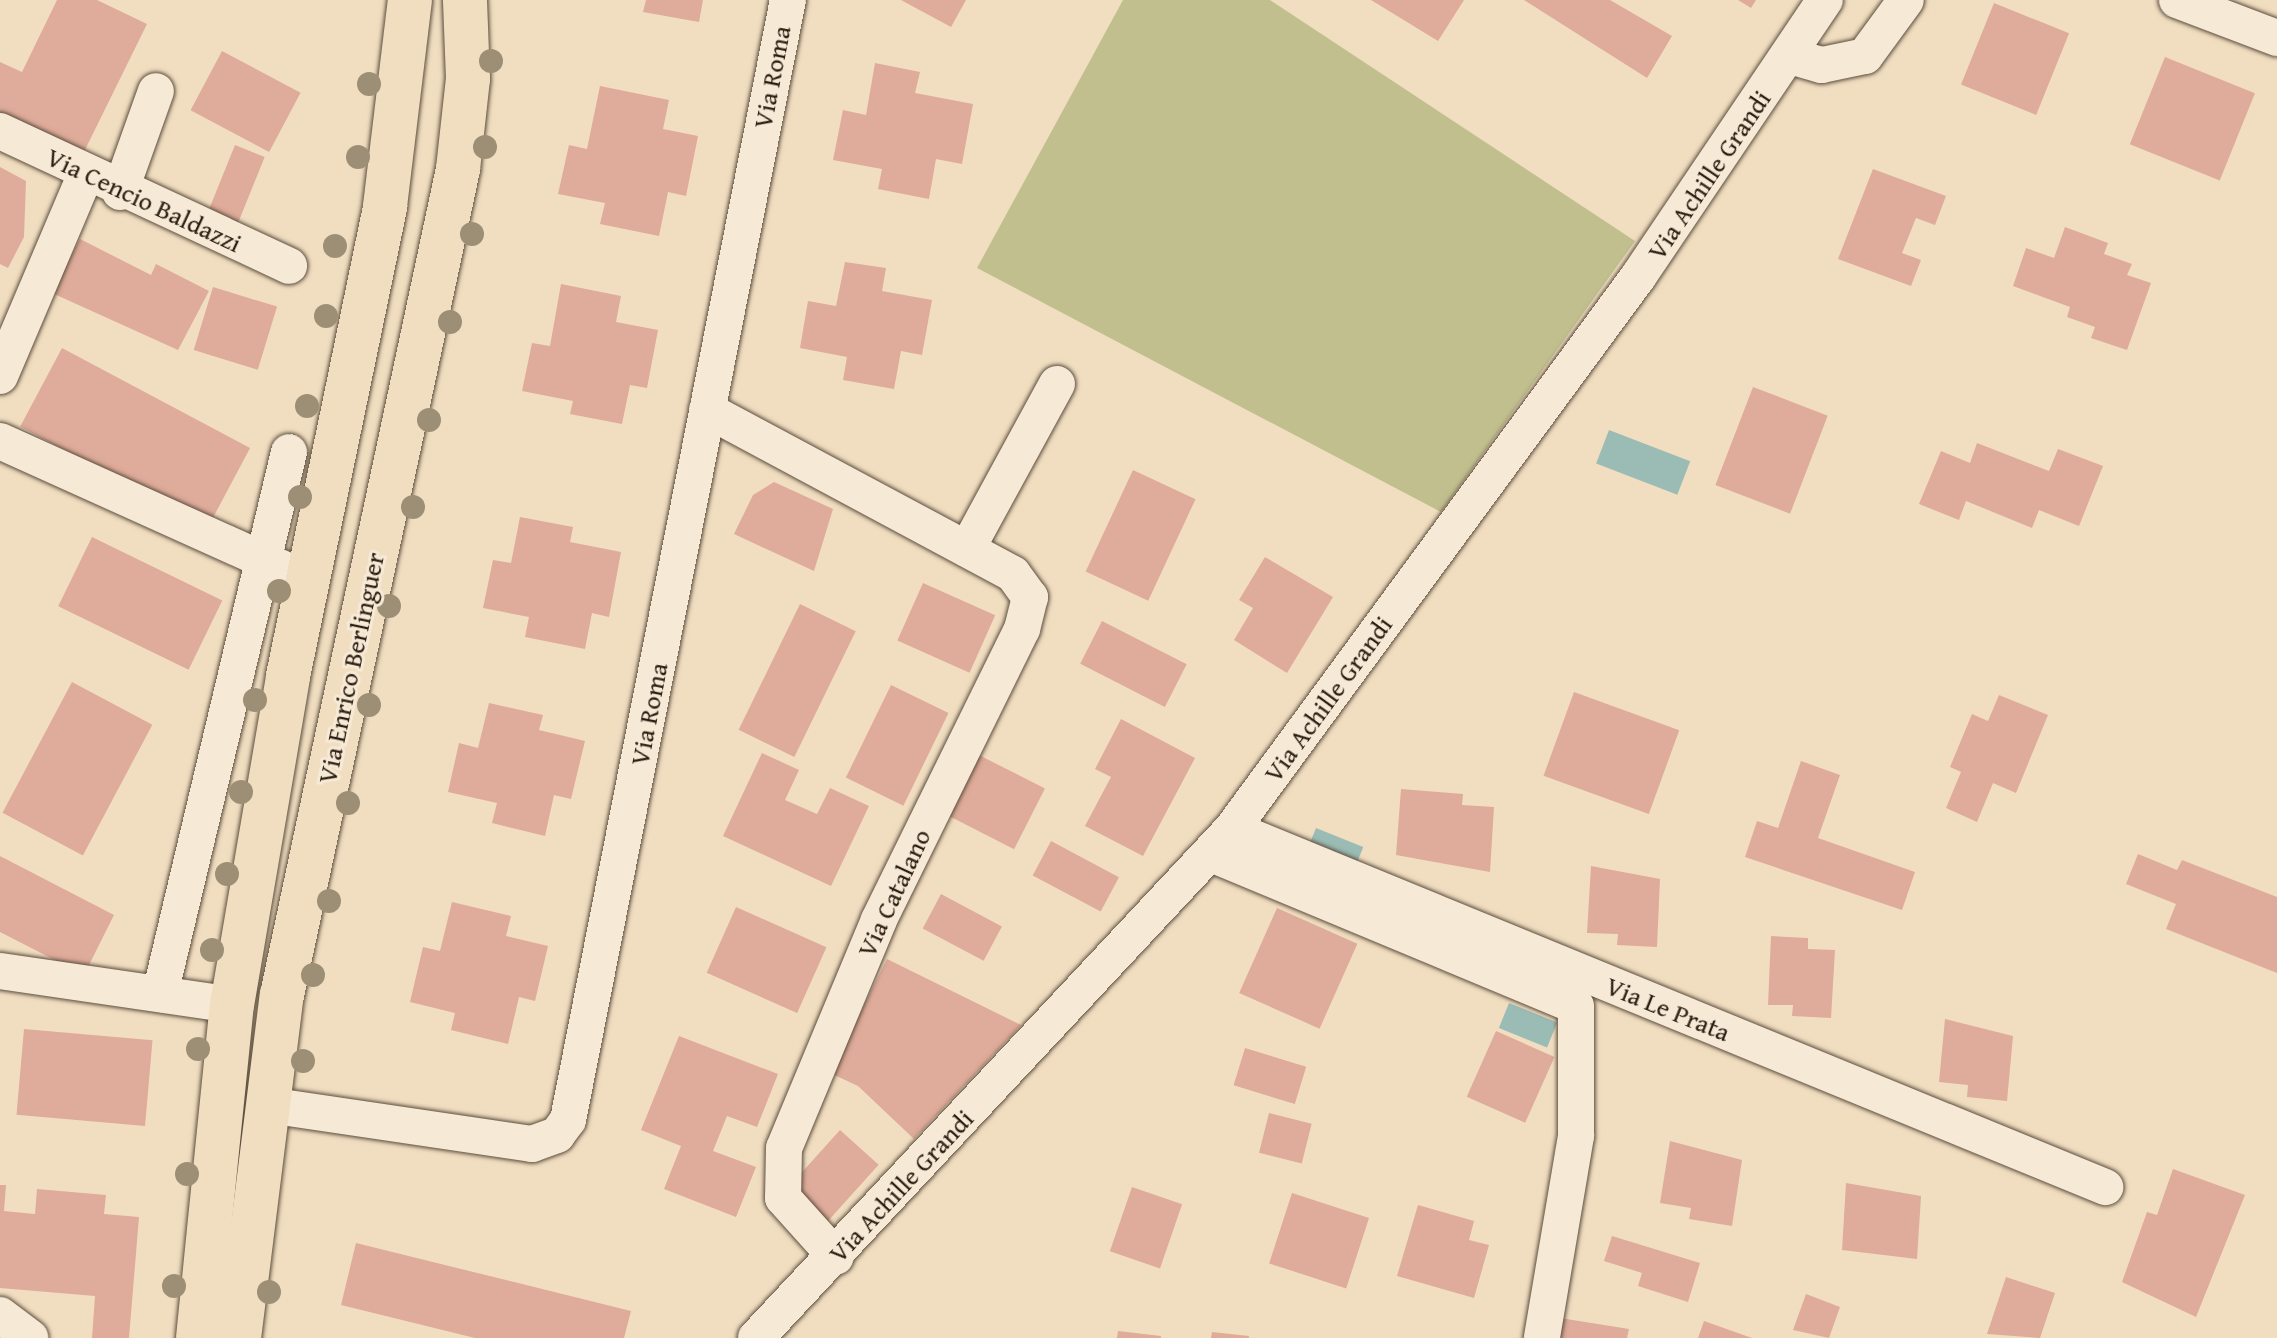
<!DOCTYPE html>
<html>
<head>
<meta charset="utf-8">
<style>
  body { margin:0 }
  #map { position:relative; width:2277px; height:1338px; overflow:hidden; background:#f1dec1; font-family:"Gentium Book Plus",serif }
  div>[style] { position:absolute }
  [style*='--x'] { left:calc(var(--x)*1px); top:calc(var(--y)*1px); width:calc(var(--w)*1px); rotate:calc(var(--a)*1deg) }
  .green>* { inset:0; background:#c1bf8e }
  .water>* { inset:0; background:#9bbcb4; transform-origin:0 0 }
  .building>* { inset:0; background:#dfab9a; transform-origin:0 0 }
  .roads { filter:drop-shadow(0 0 2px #5c4d3d) drop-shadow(0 0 2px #5c4d3d) }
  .minor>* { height:36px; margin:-18px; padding:0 18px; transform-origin:18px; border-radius:18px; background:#f6ead7 }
  .major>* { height:44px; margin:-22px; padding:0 22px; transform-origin:22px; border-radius:22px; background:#f1dec1 }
  .trees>* { width:24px; height:24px; margin:-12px; border-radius:50%; background:#9d8f75 }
  span { translate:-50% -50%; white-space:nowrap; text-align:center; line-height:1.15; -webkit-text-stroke:6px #f6ead7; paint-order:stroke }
  .street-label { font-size:26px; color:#2b1d11 }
</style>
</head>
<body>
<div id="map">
  <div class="green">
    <div style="clip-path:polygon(1123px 0,1270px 0,1635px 241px,1441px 512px,977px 268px)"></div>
  </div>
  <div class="water">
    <div style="left:1609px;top:430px;width:87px;height:36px;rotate:21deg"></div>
    <div style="left:1316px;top:828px;width:51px;height:21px;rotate:22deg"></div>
    <div style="left:1509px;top:1003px;width:52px;height:27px;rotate:22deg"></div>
  </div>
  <div class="building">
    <div style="clip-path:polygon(57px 0,97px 0,147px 24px,79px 162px,0 123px,0 62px,22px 72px)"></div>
    <div style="clip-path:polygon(646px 0,703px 0,699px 22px,643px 12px)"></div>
    <div style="clip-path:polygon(901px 0,966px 0,951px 27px)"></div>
    <div style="clip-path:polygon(1371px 0,1464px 0,1438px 41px)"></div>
    <div style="clip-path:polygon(1524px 0,1610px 0,1672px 36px,1647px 78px)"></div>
    <div style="clip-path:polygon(1738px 0,1756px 0,1751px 8px)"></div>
    <div style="left:1994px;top:3px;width:81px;height:88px;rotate:22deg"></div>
    <div style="left:222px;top:51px;width:89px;height:67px;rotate:28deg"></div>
    <div style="left:2165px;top:57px;width:97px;height:94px;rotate:22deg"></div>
    <div style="clip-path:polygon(875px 63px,920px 72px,915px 93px,973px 104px,962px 164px,936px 159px,929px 199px,878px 189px,882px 169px,833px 160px,843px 110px,866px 115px)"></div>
    <div style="clip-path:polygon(600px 86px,669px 100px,663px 129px,698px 136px,686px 196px,668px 192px,659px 236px,600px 224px,605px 203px,558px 194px,569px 145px,587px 149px)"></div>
    <div style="left:235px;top:145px;width:32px;height:79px;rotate:22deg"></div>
    <div style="clip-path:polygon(0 167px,26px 181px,24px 237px,8px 268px,0 264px)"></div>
    <div style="clip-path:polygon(1873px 169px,1946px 196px,1935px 225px,1916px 218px,1902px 253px,1921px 260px,1911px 286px,1838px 259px)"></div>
    <div style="clip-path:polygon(2065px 227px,2108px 243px,2104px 254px,2132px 264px,2127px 275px,2151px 283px,2127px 350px,2091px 338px,2095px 327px,2067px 317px,2070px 307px,2013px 286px,2026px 248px,2054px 258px)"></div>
    <div style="clip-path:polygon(80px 239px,151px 275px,156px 264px,209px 291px,178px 350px,52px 293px)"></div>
    <div style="clip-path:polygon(845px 262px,886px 268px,882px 291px,932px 300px,922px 355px,901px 351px,894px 389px,843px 380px,847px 357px,800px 348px,808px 301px,836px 306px)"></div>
    <div style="clip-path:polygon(561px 284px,621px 296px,616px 322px,658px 330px,647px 388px,630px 385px,622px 424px,570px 414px,573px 401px,522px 391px,532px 343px,550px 346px)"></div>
    <div style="left:213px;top:287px;width:67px;height:66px;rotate:17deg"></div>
    <div style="left:62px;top:348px;width:213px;height:89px;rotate:28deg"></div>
    <div style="left:1753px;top:387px;width:80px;height:105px;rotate:21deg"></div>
    <div style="clip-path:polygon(1977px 443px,2049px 471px,2058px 449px,2103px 466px,2079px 526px,2039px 510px,2032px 528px,1966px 501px,1959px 520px,1919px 504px,1941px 451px,1970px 463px)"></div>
    <div style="left:1133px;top:470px;width:69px;height:112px;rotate:25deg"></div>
    <div style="clip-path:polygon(774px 482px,833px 509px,814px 571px,734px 534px,753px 495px)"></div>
    <div style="clip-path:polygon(520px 517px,573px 527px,570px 542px,621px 552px,609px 617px,592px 613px,585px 649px,525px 637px,529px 617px,483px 608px,493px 560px,511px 563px)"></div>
    <div style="left:92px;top:537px;width:145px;height:77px;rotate:26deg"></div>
    <div style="clip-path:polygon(1265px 557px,1333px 597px,1287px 673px,1234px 640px,1253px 608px,1239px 600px)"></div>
    <div style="left:923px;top:583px;width:79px;height:63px;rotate:24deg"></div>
    <div style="left:800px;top:604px;width:62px;height:140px;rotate:26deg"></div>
    <div style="left:1102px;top:621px;width:95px;height:48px;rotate:27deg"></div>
    <div style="left:72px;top:682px;width:91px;height:148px;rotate:28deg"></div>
    <div style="left:891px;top:685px;width:64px;height:103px;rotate:26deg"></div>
    <div style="left:1574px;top:692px;width:112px;height:89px;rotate:20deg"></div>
    <div style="clip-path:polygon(1999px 695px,2048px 715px,2016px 793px,1993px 783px,1977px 822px,1946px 808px,1961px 772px,1950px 767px,1972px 714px,1988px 721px)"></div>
    <div style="clip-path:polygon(489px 703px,543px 715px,539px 730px,585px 741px,571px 799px,554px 795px,545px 836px,492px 823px,497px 803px,448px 792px,459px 743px,478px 748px)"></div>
    <div style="clip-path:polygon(1121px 719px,1195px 758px,1143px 856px,1085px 826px,1111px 777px,1095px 769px)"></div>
    <div style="clip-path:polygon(762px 753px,799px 770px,785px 800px,817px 814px,830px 788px,869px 806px,831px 886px,723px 836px)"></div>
    <div style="left:979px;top:755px;width:74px;height:68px;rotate:27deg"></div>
    <div style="clip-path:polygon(1801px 761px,1840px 775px,1818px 838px,1915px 872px,1902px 910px,1745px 857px,1757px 821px,1778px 828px)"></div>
    <div style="clip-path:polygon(1401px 789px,1463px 794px,1462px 805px,1494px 807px,1490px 872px,1396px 855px)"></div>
    <div style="left:1051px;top:841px;width:77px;height:39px;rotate:28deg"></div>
    <div style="clip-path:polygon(2138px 854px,2177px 870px,2182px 860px,2277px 897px,2277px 973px,2166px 929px,2176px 904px,2126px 884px)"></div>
    <div style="clip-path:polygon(0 856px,114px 915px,84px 975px,0 932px)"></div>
    <div style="clip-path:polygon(1591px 866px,1660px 879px,1657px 947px,1617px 945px,1618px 934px,1587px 933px)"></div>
    <div style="left:941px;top:894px;width:69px;height:39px;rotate:28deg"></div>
    <div style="clip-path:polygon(452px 902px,511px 916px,506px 936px,548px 946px,535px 1001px,519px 997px,508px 1044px,451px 1030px,455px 1013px,410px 1002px,423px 947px,440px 951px)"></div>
    <div style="left:736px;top:907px;width:99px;height:72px;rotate:24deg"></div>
    <div style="left:1277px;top:908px;width:88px;height:93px;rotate:24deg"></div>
    <div style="clip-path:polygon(1771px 936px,1808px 938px,1808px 949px,1835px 950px,1831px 1018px,1792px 1016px,1793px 1005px,1768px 1005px)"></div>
    <div style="clip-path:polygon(887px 959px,1021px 1025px,914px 1139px,858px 1086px,830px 1073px)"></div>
    <div style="clip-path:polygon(1945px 1019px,2013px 1036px,2007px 1101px,1967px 1097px,1968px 1085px,1939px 1082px)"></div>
    <div style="left:24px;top:1029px;width:129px;height:86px;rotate:5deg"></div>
    <div style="left:1496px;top:1031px;width:64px;height:72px;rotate:24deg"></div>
    <div style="clip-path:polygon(679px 1036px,778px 1074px,757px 1127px,727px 1116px,713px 1151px,756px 1167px,736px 1217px,664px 1189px,681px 1146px,641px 1130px)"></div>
    <div style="left:1245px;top:1048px;width:64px;height:39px;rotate:17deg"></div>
    <div style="left:1269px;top:1113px;width:44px;height:41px;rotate:14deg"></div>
    <div style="left:840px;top:1130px;width:52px;height:77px;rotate:42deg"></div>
    <div style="clip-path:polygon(1670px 1141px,1742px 1160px,1732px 1226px,1689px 1219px,1691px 1208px,1660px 1203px)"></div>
    <div style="clip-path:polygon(2173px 1169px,2245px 1195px,2196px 1317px,2122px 1282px,2147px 1212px,2157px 1215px)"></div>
    <div style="clip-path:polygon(1846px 1183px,1921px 1196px,1917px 1259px,1842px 1250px)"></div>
    <div style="clip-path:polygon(0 1185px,6px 1185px,4px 1211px,35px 1214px,37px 1189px,106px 1195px,104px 1214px,139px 1217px,129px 1338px,92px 1338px,95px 1296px,0 1288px)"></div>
    <div style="left:1132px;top:1187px;width:53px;height:68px;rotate:19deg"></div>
    <div style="left:1292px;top:1193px;width:81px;height:74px;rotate:18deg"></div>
    <div style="clip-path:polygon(1418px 1205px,1474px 1221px,1469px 1240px,1489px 1245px,1474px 1298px,1397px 1276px)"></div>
    <div style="clip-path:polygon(1612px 1236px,1700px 1263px,1688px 1302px,1638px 1286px,1642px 1273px,1604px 1261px)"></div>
    <div style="clip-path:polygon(356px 1243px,631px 1311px,624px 1338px,475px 1338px,341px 1305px)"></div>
    <div style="clip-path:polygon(2006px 1277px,2055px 1293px,2040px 1338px,1987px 1334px)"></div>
    <div style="clip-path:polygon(1806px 1294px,1840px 1307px,1829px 1338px,1793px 1330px)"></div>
    <div style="clip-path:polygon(1560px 1318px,1629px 1329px,1627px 1338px,1557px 1338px)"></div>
    <div style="clip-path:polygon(1704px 1321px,1752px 1338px,1698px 1338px)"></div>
    <div style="clip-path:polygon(1118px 1331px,1161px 1336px,1161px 1338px,1117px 1338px)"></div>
    <div style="clip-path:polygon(1212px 1332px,1249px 1336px,1249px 1338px,1211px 1338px)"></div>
  </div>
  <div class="roads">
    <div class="minor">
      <div style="--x:2177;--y:0;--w:107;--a:20.8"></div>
      <div style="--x:1790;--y:56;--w:33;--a:16"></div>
      <div style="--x:1822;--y:65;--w:44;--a:-11.8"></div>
      <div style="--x:1865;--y:56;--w:69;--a:-53.8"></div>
      <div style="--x:0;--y:131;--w:319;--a:25"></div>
      <div style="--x:120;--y:192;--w:107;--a:-70.4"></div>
      <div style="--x:0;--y:376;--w:217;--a:-67"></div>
      <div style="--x:707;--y:410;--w:347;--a:28.2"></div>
      <div style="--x:1013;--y:574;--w:29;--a:54"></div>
      <div style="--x:1030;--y:597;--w:33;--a:104"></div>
      <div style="--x:1022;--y:629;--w:324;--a:116.2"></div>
      <div style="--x:879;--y:920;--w:247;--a:112.6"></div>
      <div style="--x:784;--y:1148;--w:50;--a:91.1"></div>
      <div style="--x:783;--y:1198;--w:79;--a:48.1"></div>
      <div style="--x:0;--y:441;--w:311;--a:24.3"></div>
      <div style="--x:967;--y:549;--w:188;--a:-61.4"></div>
      <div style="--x:1232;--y:829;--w:944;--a:22.3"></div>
      <div style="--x:1211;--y:854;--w:395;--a:22.6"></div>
      <div style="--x:1576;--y:1006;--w:130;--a:90"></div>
      <div style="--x:1576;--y:1136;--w:205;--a:99.6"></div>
      <div style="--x:0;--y:971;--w:234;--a:8.3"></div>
      <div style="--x:160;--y:994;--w:557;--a:-76.61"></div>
      <div style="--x:268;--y:1105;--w:267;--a:8.4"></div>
      <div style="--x:532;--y:1144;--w:27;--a:-20"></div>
      <div style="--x:557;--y:1135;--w:19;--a:-54"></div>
      <div style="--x:568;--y:1120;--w:1141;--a:-78.89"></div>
      <div style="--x:0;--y:1315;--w:38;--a:37"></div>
      <div style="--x:756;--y:1338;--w:697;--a:-46.92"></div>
      <div style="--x:1232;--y:829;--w:685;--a:-53.67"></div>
      <div style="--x:1638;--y:277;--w:334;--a:-56"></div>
    </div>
    <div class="major">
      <div style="--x:198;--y:1338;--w:335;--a:-84.2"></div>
      <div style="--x:232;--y:1005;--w:334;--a:-80.3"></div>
      <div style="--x:288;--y:676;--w:480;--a:-78.3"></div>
      <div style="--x:385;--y:206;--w:208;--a:-83.1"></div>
      <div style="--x:239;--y:1338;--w:346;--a:-82.9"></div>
      <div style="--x:282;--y:995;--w:845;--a:-77.97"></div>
      <div style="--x:458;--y:169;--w:91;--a:-83.7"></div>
      <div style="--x:468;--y:79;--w:79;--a:-92.2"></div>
    </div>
  </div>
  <div class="trees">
    <div style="left:491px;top:61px"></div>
    <div style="left:369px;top:84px"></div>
    <div style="left:485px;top:147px"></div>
    <div style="left:358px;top:157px"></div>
    <div style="left:472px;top:234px"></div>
    <div style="left:335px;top:246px"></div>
    <div style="left:326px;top:316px"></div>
    <div style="left:450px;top:322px"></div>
    <div style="left:307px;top:406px"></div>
    <div style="left:429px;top:420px"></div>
    <div style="left:300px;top:497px"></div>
    <div style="left:413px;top:507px"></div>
    <div style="left:279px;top:591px"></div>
    <div style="left:389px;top:606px"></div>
    <div style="left:255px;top:700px"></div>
    <div style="left:369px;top:705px"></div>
    <div style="left:241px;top:792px"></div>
    <div style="left:348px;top:803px"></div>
    <div style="left:227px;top:874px"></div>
    <div style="left:329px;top:901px"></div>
    <div style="left:212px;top:950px"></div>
    <div style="left:313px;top:975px"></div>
    <div style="left:198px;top:1049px"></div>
    <div style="left:303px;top:1061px"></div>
    <div style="left:187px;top:1174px"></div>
    <div style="left:174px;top:1286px"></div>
    <div style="left:269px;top:1292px"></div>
  </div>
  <div class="street-label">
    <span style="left:772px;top:77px;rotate:-79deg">Via Roma</span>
    <span style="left:1709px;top:175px;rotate:-56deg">Via Achille Grandi</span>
    <span style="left:144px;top:200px;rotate:25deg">Via Cencio Baldazzi</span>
    <span style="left:351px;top:668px;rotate:-78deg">Via Enrico Berlinguer</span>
    <span style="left:1328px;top:699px;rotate:-54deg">Via Achille Grandi</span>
    <span style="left:649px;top:714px;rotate:-79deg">Via Roma</span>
    <span style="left:894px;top:893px;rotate:-65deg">Via Catalano</span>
    <span style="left:1668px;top:1009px;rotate:22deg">Via Le Prata</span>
    <span style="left:901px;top:1186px;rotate:-47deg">Via Achille Grandi</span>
  </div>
</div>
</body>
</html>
